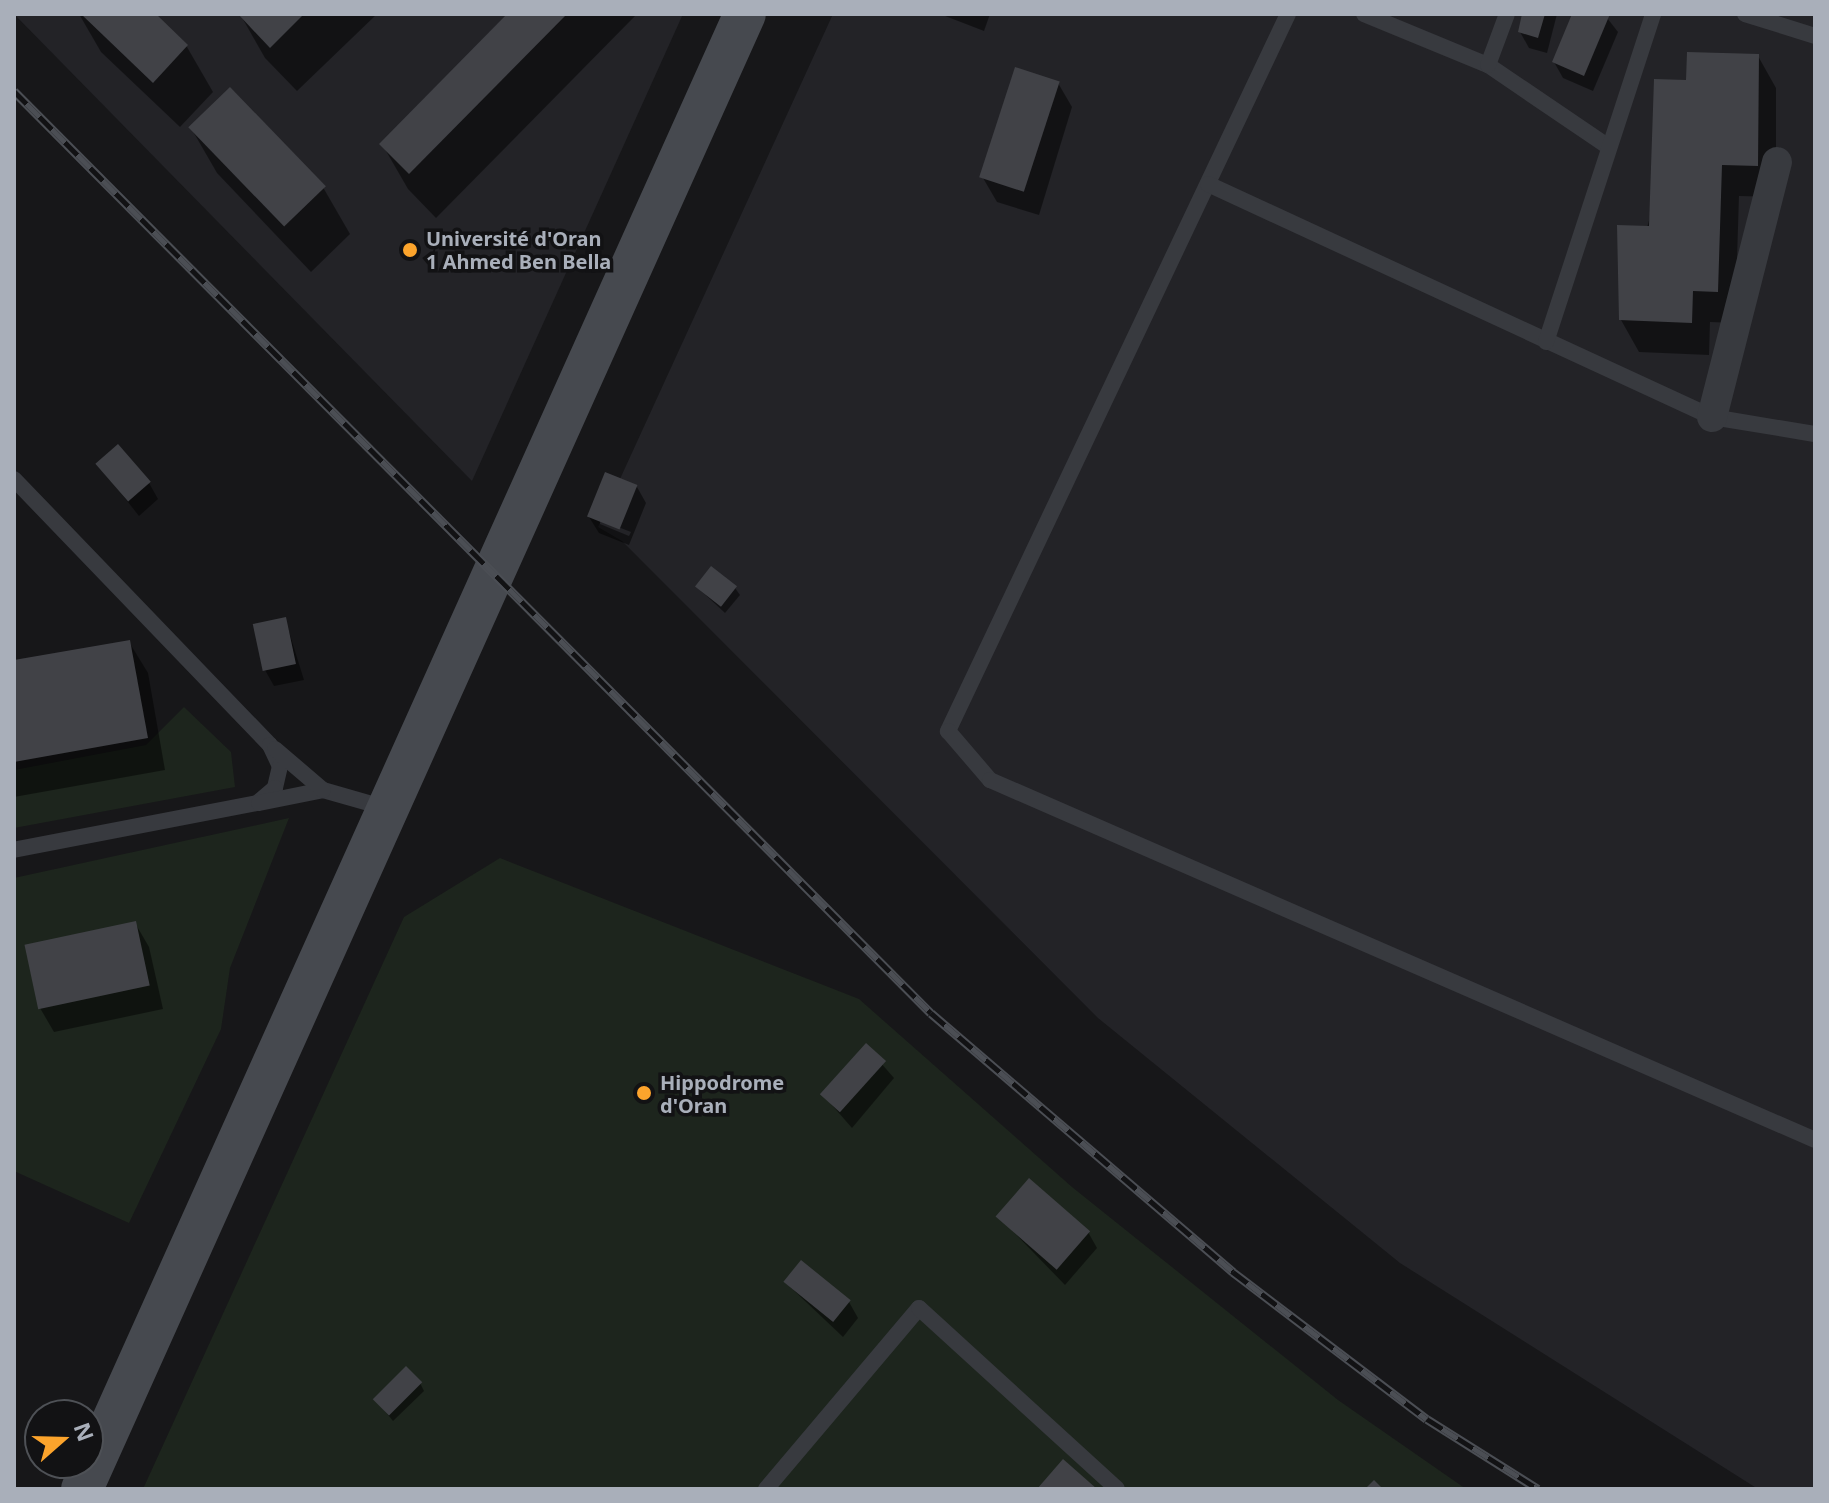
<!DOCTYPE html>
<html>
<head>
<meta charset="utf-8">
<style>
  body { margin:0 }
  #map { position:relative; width:1829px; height:1503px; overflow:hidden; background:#171719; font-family:"Noto Sans",sans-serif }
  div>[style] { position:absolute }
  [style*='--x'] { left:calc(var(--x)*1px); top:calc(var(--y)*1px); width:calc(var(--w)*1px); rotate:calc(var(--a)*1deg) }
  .built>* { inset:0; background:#232327 }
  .green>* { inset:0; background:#1d251d }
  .shadow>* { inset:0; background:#0007 }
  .building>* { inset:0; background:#414247; transform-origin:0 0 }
  .lane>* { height:16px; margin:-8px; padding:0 8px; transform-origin:8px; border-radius:8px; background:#383a3f }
  .street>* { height:30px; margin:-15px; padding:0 15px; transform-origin:15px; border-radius:15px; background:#383a3f }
  .secondary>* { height:42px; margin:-21px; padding:0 21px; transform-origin:21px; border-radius:21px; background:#46494f }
  .rail>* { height:9px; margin-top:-4.5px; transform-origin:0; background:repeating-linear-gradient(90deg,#121214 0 18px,#4b4e54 0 36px); box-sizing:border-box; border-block:2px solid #4b4e54 }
  .dots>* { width:22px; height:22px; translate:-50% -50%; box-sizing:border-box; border:4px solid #121214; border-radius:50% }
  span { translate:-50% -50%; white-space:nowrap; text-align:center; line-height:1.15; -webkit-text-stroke:7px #121214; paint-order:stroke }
  .poi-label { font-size:20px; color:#a9afba; font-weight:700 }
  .left { translate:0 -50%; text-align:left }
  .frame { position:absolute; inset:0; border:16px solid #a9afba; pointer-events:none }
  .north { position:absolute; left:24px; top:1399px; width:80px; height:80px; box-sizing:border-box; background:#121214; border:2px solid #4e5156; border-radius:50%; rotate:70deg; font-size:22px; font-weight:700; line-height:32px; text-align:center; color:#a9afba }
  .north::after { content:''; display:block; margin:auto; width:28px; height:36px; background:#fca42c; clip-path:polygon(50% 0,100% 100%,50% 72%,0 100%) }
</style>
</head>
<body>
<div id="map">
  <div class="built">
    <div style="clip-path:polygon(14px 14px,683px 14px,472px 481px)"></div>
    <div style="clip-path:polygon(833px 14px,1815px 14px,1815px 1489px,1758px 1489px,1400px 1263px,1098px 1018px,622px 541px,598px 527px)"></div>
  </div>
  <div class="green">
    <div style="clip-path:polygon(184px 707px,231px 752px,235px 787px,14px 828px,14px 770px,146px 745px)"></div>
    <div style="clip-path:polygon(289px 818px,230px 968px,221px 1029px,129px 1223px,14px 1171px,14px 878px)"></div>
    <div style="clip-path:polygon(500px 858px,859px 999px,1072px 1187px,1338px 1400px,1466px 1489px,143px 1489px,404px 917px)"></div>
  </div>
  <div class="shadow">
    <div style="clip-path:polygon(79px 14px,153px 14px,187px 47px,213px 92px,180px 127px,101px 52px)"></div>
    <div style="clip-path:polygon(240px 14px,377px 14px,297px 91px,265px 58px)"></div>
    <div style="clip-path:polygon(510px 14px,637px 14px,436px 218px,408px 189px,382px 144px)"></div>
    <div style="clip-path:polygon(940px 14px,990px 14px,984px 31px)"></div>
    <div style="clip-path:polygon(1525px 14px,1557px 14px,1547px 53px,1529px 48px,1520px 32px)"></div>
    <div style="clip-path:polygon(1574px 14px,1604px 14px,1618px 32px,1593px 91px,1563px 78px,1554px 62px)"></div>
    <div style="clip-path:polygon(1758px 56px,1776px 88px,1776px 197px,1739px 196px,1735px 323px,1710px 322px,1709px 355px,1639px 352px,1621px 320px,1688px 82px)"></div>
    <div style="clip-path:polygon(1058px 83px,1072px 107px,1039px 215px,997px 202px,983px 178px)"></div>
    <div style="clip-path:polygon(230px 90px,324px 189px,350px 234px,311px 272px,217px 173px,191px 128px)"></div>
    <div style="clip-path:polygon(98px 464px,149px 483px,158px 499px,139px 516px)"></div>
    <div style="clip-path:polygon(evenodd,637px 487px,646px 503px,629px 545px,599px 533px,589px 517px,637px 487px,600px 520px,631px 532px,629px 536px,600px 524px,600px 520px)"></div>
    <div style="clip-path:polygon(697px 587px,735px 588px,740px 595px,725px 613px)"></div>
    <div style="clip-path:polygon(285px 619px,304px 680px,274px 686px,265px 670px)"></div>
    <div style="clip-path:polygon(129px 642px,148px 673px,165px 770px,14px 797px,14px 662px)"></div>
    <div style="clip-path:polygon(135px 923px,149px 947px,163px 1009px,54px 1032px,40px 1008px)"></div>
    <div style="clip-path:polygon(866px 1046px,894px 1078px,852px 1128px,824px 1096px)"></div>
    <div style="clip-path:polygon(998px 1216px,1088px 1232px,1097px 1248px,1065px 1285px)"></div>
    <div style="clip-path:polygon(786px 1283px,849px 1302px,858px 1318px,843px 1337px)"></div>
    <div style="clip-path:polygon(420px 1383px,424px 1391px,393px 1421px,375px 1399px)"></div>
  </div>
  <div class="building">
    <div style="clip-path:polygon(81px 14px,156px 14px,188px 45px,153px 83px)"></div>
    <div style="clip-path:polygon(238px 14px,304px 14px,270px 48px)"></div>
    <div style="clip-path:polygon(507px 14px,567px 14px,409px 174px,379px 144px)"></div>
    <div style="clip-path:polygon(1522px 14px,1545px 14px,1538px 38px,1518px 32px)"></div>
    <div style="clip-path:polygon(1572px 14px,1610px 14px,1584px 76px,1552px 62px)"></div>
    <div style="clip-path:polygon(1687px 52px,1759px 54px,1758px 166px,1722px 165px,1718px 292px,1693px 291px,1692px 323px,1619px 320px,1617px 225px,1649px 226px,1654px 79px,1686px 80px)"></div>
    <div style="left:1015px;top:67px;width:47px;height:116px;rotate:18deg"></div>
    <div style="left:230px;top:87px;width:138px;height:58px;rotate:46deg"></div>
    <div style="left:118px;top:444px;width:50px;height:30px;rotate:49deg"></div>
    <div style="left:605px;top:472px;width:35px;height:48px;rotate:22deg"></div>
    <div style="left:711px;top:566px;width:33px;height:26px;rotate:38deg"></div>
    <div style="left:286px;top:617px;width:48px;height:34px;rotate:78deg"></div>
    <div style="clip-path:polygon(130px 640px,148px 738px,14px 762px,14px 660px)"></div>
    <div style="left:136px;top:921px;width:66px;height:114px;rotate:78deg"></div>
    <div style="left:866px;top:1043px;width:27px;height:69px;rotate:42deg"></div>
    <div style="left:1029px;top:1178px;width:81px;height:51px;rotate:41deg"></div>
    <div style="left:801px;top:1260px;width:64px;height:28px;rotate:39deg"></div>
    <div style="left:406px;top:1366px;width:23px;height:47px;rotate:45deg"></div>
    <div style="clip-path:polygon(1063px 1459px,1097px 1489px,1037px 1489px)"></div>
    <div style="clip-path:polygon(1374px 1480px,1383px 1489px,1365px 1489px)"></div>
  </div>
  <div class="lane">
    <div style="--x:1288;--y:14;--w:794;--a:115.37"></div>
    <div style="--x:948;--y:731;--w:65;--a:49.4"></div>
    <div style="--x:990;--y:780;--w:900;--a:23.57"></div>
    <div style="--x:1364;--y:14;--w:134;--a:22.4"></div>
    <div style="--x:1488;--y:65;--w:144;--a:34.2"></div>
    <div style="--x:1745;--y:14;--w:73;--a:17.4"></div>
    <div style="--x:1488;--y:65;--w:54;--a:-69.6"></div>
    <div style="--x:1208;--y:184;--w:555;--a:24.81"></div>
    <div style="--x:1712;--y:417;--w:104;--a:9.4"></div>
    <div style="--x:1546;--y:342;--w:345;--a:-71.9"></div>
    <div style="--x:14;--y:479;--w:369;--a:46.1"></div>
    <div style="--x:270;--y:745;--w:23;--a:65"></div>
    <div style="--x:280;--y:766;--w:23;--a:103"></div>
    <div style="--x:275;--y:788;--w:23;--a:140"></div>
    <div style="--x:257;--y:803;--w:248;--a:169.1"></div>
    <div style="--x:323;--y:790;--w:66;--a:15.9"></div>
    <div style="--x:259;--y:803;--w:65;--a:-11.5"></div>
    <div style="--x:323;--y:790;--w:63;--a:-139.5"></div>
    <div style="--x:766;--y:1489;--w:237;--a:-49.8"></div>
    <div style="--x:919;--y:1308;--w:268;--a:42.4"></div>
  </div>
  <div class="street">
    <div style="--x:1712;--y:417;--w:263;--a:-75.7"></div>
  </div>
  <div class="secondary">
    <div style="--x:82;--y:1489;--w:1617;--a:-65.8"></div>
  </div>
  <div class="rail">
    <div style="--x:14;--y:91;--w:1300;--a:45.16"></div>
    <div style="--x:931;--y:1013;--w:398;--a:40.6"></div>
    <div style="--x:1233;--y:1272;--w:243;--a:37.2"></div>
    <div style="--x:1427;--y:1419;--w:131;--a:32.2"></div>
  </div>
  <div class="dots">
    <div style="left:410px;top:250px;background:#fca42c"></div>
    <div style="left:644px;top:1093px;background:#fca42c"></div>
  </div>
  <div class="poi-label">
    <span class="left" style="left:426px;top:250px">Université d'Oran<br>1 Ahmed Ben Bella</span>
    <span class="left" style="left:660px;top:1094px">Hippodrome<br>d'Oran</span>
  </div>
  <div class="frame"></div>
  <div class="north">N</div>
</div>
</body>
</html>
